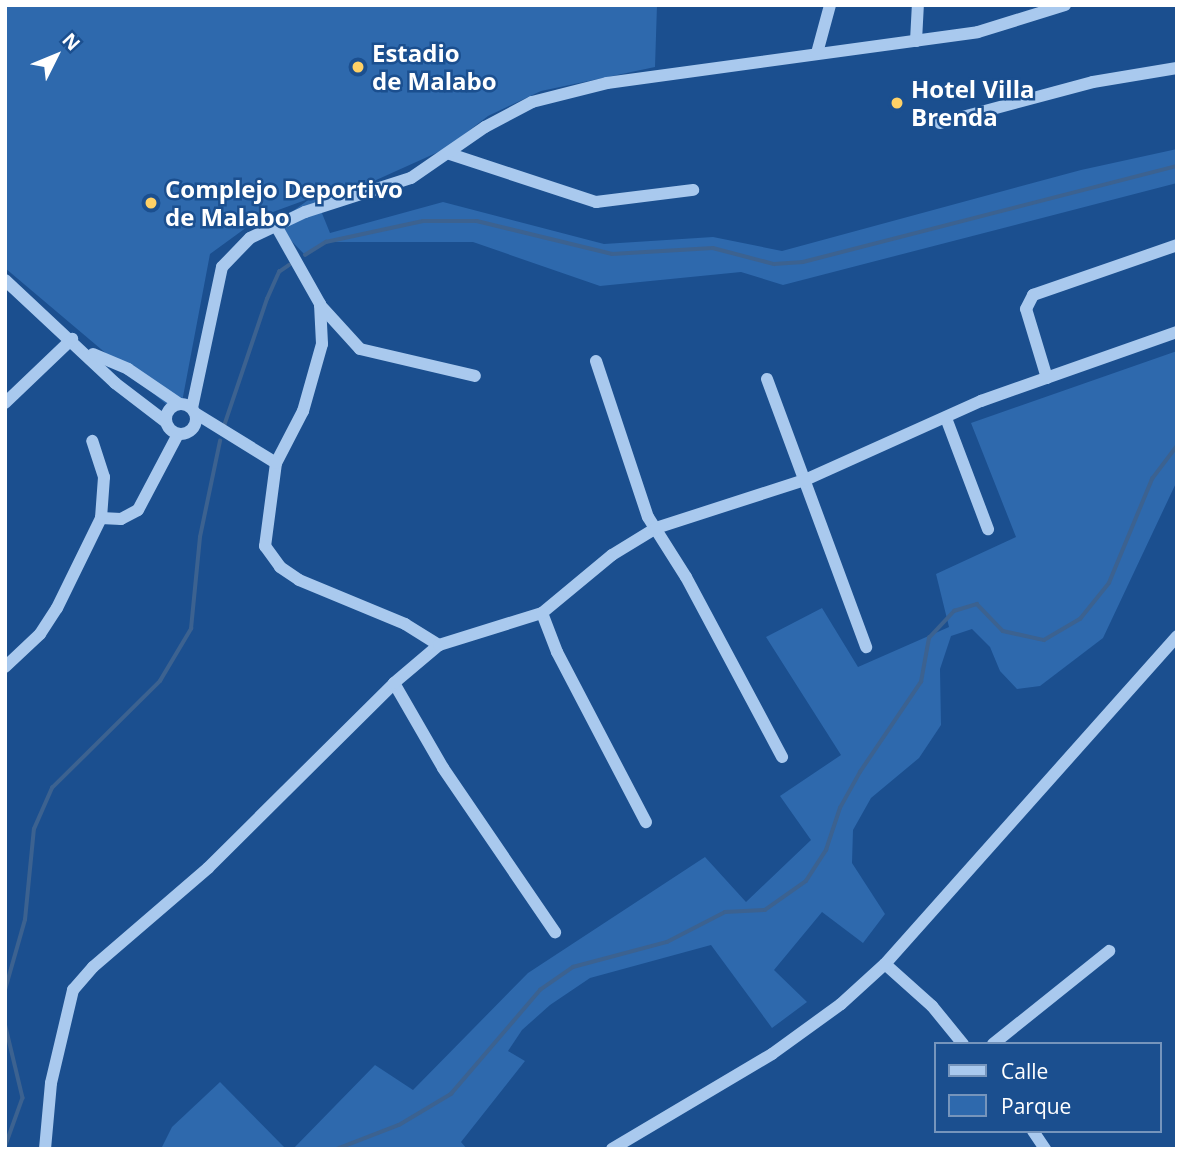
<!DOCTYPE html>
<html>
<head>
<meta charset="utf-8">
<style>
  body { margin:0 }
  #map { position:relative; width:1182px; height:1154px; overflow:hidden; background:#1b4f8f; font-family:"Open Sans",sans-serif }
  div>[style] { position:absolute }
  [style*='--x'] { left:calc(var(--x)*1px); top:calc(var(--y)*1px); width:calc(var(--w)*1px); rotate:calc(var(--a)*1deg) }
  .green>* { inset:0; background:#2e69ad }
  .stream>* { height:3.5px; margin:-1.75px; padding:0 1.75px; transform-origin:1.75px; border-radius:1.75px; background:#3c6290 }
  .minor>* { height:12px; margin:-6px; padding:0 6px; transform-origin:6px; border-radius:6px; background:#a9c9ee }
  .minor>.ring { margin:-6px; padding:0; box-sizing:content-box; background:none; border:12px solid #a9c9ee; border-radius:50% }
  .dots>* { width:19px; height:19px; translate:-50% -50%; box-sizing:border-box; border:4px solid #1b4f8f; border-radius:50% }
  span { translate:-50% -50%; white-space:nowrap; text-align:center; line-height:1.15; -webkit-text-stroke:5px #1b4f8f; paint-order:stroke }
  .poi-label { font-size:24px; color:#fff; font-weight:700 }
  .left { translate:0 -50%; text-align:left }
  .frame { position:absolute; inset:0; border:7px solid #fff; pointer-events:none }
  .legend { position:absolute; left:934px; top:1042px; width:228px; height:91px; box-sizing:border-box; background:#1b4f8f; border:2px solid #7695bc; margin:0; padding:9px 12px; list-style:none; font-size:21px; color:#fff }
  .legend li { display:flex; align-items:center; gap:14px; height:35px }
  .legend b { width:35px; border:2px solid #7695bc }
  .north { position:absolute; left:21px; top:21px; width:70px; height:70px; -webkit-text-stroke:5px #1b4f8f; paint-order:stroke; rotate:47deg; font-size:19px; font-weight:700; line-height:28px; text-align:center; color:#fff }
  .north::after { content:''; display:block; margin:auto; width:24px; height:32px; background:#fff; clip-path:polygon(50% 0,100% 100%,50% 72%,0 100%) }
</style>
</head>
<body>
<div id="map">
  <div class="green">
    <div style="clip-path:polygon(5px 5px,657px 5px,655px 67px,541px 91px,488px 116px,445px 149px,374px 181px,315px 196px,330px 233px,443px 202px,604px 244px,713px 237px,782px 251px,1081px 170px,1177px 149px,1177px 183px,783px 285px,741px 272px,600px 286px,473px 242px,326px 242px,305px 255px,275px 224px,311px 198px,262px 216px,210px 254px,182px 402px,173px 410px,5px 268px)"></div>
    <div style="clip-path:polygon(1177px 351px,1177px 481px,1103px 638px,1040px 686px,1017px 689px,1000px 671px,990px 647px,972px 629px,951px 636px,940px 669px,941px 725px,919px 758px,871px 798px,853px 830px,852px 863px,885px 914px,863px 943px,822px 912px,774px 970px,807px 1002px,772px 1028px,711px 945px,590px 978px,550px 1005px,522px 1030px,508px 1051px,525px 1061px,461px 1142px,467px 1149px,293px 1149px,375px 1065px,413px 1090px,528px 973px,705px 857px,746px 902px,811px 840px,780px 796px,841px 755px,766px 637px,822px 608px,858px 667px,949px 627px,936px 574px,1016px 537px,971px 423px)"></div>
    <div style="clip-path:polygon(220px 1082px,286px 1149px,161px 1149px,172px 1127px)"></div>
  </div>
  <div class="stream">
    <div style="--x:305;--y:255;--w:25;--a:-32"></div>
    <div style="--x:326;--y:242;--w:99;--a:-12.2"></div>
    <div style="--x:423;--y:221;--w:54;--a:0"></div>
    <div style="--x:477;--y:221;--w:139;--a:13.7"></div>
    <div style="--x:612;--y:254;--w:101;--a:-3.4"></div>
    <div style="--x:713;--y:248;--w:63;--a:14.7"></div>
    <div style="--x:774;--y:264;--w:29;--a:-4"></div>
    <div style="--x:803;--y:262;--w:386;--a:-14.4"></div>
    <div style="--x:224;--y:426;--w:134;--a:-71.3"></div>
    <div style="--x:267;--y:299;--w:30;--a:-66"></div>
    <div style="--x:279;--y:272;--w:12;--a:-35"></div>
    <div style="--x:5;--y:990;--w:73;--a:-74.1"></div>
    <div style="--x:25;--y:920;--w:91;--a:-84.4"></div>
    <div style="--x:34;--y:829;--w:45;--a:-66.3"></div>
    <div style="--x:52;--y:788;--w:152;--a:-44.7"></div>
    <div style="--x:160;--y:681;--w:61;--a:-59.2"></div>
    <div style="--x:191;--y:629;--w:92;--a:-84.4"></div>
    <div style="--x:200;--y:537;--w:98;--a:-78.2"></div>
    <div style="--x:5;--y:1023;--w:77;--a:76.5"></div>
    <div style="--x:23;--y:1098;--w:53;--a:109.8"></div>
    <div style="--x:337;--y:1149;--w:66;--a:-21.2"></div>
    <div style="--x:399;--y:1125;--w:61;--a:-30.8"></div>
    <div style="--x:451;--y:1094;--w:137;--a:-49.4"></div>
    <div style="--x:540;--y:990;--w:40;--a:-34.9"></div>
    <div style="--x:573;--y:967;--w:97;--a:-14.9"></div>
    <div style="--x:667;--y:942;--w:65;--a:-27.3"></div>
    <div style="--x:725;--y:912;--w:40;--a:-2.9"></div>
    <div style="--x:765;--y:910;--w:50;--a:-35.3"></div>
    <div style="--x:806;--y:881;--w:37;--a:-57"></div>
    <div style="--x:826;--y:850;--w:44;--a:-71.6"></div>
    <div style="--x:840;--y:808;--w:41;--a:-60.9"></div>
    <div style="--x:860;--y:772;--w:109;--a:-55.9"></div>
    <div style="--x:921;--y:682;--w:45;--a:-79.7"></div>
    <div style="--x:929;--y:638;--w:37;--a:-47"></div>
    <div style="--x:954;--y:611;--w:24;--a:-17"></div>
    <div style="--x:977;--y:604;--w:37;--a:46"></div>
    <div style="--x:1003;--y:631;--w:42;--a:12.4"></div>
    <div style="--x:1044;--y:640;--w:42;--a:-30.3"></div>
    <div style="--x:1080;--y:619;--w:46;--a:-51.1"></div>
    <div style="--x:1109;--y:583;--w:113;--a:-67.5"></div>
    <div style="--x:1152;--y:479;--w:41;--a:-52.9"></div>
  </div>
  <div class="minor">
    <div style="--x:916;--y:41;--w:36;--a:-87"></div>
    <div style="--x:817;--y:53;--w:50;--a:-74.8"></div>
    <div style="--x:940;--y:123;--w:158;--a:-15"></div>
    <div style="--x:1093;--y:82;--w:85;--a:-9.5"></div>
    <div style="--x:450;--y:154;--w:154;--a:18.2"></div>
    <div style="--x:596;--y:202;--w:98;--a:-7.1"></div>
    <div style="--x:275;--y:224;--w:92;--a:60.6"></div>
    <div style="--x:320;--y:304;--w:40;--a:87.1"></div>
    <div style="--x:322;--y:344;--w:70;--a:105.8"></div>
    <div style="--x:303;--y:411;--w:59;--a:117.4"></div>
    <div style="--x:276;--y:463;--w:84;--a:97.5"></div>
    <div style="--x:265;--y:546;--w:26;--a:54"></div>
    <div style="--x:280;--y:567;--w:23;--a:34"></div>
    <div style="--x:299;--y:580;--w:115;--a:22.5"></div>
    <div style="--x:405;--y:624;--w:40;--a:32"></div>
    <div style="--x:5;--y:280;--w:151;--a:43.1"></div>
    <div style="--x:115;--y:383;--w:64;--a:37.4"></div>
    <div style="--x:320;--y:305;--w:59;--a:47.7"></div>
    <div style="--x:360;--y:349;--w:118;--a:13.2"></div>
    <div style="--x:93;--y:354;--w:38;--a:23"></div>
    <div style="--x:128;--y:369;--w:60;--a:34.2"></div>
    <div style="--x:596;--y:361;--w:164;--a:71.6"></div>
    <div style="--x:648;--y:517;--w:71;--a:57.7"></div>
    <div style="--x:686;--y:577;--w:204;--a:61.9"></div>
    <div style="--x:1047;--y:378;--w:72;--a:-106.9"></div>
    <div style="--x:1026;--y:309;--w:16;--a:-63"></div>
    <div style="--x:1033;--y:295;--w:152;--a:-19.1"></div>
    <div style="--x:767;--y:379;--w:286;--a:69.7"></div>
    <div style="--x:5;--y:403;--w:93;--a:-43.7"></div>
    <div class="ring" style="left:166px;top:404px;width:18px;height:18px"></div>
    <div style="--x:192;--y:408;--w:144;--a:-78"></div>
    <div style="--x:222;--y:267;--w:40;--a:-46"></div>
    <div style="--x:250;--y:238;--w:61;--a:-25.3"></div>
    <div style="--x:305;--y:212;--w:111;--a:-17.8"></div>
    <div style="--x:411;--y:178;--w:90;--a:-34.6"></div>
    <div style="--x:485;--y:127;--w:53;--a:-28"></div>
    <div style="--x:532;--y:102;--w:77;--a:-14.2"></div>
    <div style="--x:607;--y:83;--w:374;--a:-7.8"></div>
    <div style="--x:978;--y:32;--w:91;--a:-17.2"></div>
    <div style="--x:195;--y:413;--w:95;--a:31.7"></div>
    <div style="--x:946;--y:418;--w:119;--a:69.3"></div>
    <div style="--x:101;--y:518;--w:20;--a:3"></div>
    <div style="--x:121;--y:519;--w:19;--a:-28"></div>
    <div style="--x:138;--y:510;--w:86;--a:-62.2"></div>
    <div style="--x:542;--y:613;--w:42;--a:69"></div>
    <div style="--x:557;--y:652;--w:192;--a:62.4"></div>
    <div style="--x:5;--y:667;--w:48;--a:-43.3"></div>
    <div style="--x:40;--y:634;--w:31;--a:-57"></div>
    <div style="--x:57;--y:608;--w:100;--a:-63.9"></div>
    <div style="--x:101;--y:518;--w:41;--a:-85.8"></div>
    <div style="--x:104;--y:477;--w:38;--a:-108"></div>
    <div style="--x:394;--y:683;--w:98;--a:60"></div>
    <div style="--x:443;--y:768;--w:199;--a:55.7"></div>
    <div style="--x:885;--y:964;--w:63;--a:41.8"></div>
    <div style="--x:932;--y:1006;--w:49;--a:50.8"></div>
    <div style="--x:993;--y:1044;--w:149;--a:-38.7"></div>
    <div style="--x:1033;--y:1131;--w:22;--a:56"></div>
    <div style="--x:45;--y:1149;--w:66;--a:-84.8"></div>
    <div style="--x:51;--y:1083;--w:96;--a:-76.7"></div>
    <div style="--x:73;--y:990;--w:30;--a:-49"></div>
    <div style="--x:93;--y:967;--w:152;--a:-40.7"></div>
    <div style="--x:208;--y:868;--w:262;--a:-44.8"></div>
    <div style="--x:394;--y:683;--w:59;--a:-40.2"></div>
    <div style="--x:439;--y:645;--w:108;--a:-17.3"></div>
    <div style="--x:542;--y:613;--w:91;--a:-39.6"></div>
    <div style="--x:612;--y:555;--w:52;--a:-31.5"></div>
    <div style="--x:656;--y:528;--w:157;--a:-17.9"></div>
    <div style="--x:805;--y:480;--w:193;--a:-24.2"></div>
    <div style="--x:981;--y:401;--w:208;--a:-19.4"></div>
    <div style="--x:612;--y:1149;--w:186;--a:-30.7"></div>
    <div style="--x:772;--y:1054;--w:85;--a:-35.9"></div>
    <div style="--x:841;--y:1004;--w:59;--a:-42.3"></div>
    <div style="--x:885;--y:964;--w:439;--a:-48.3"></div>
  </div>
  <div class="dots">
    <div style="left:358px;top:67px;background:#ffd166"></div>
    <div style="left:897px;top:103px;background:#ffd166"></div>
    <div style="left:151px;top:203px;background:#ffd166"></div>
  </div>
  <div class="poi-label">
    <span class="left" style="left:372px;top:67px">Estadio<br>de Malabo</span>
    <span class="left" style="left:911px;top:103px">Hotel Villa<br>Brenda</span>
    <span class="left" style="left:165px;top:203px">Complejo Deportivo<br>de Malabo</span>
  </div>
  <div class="frame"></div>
  <ul class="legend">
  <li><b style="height:9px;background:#a9c9ee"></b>Calle</li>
  <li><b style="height:19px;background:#2e69ad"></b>Parque</li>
  </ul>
  <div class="north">N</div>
</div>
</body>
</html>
